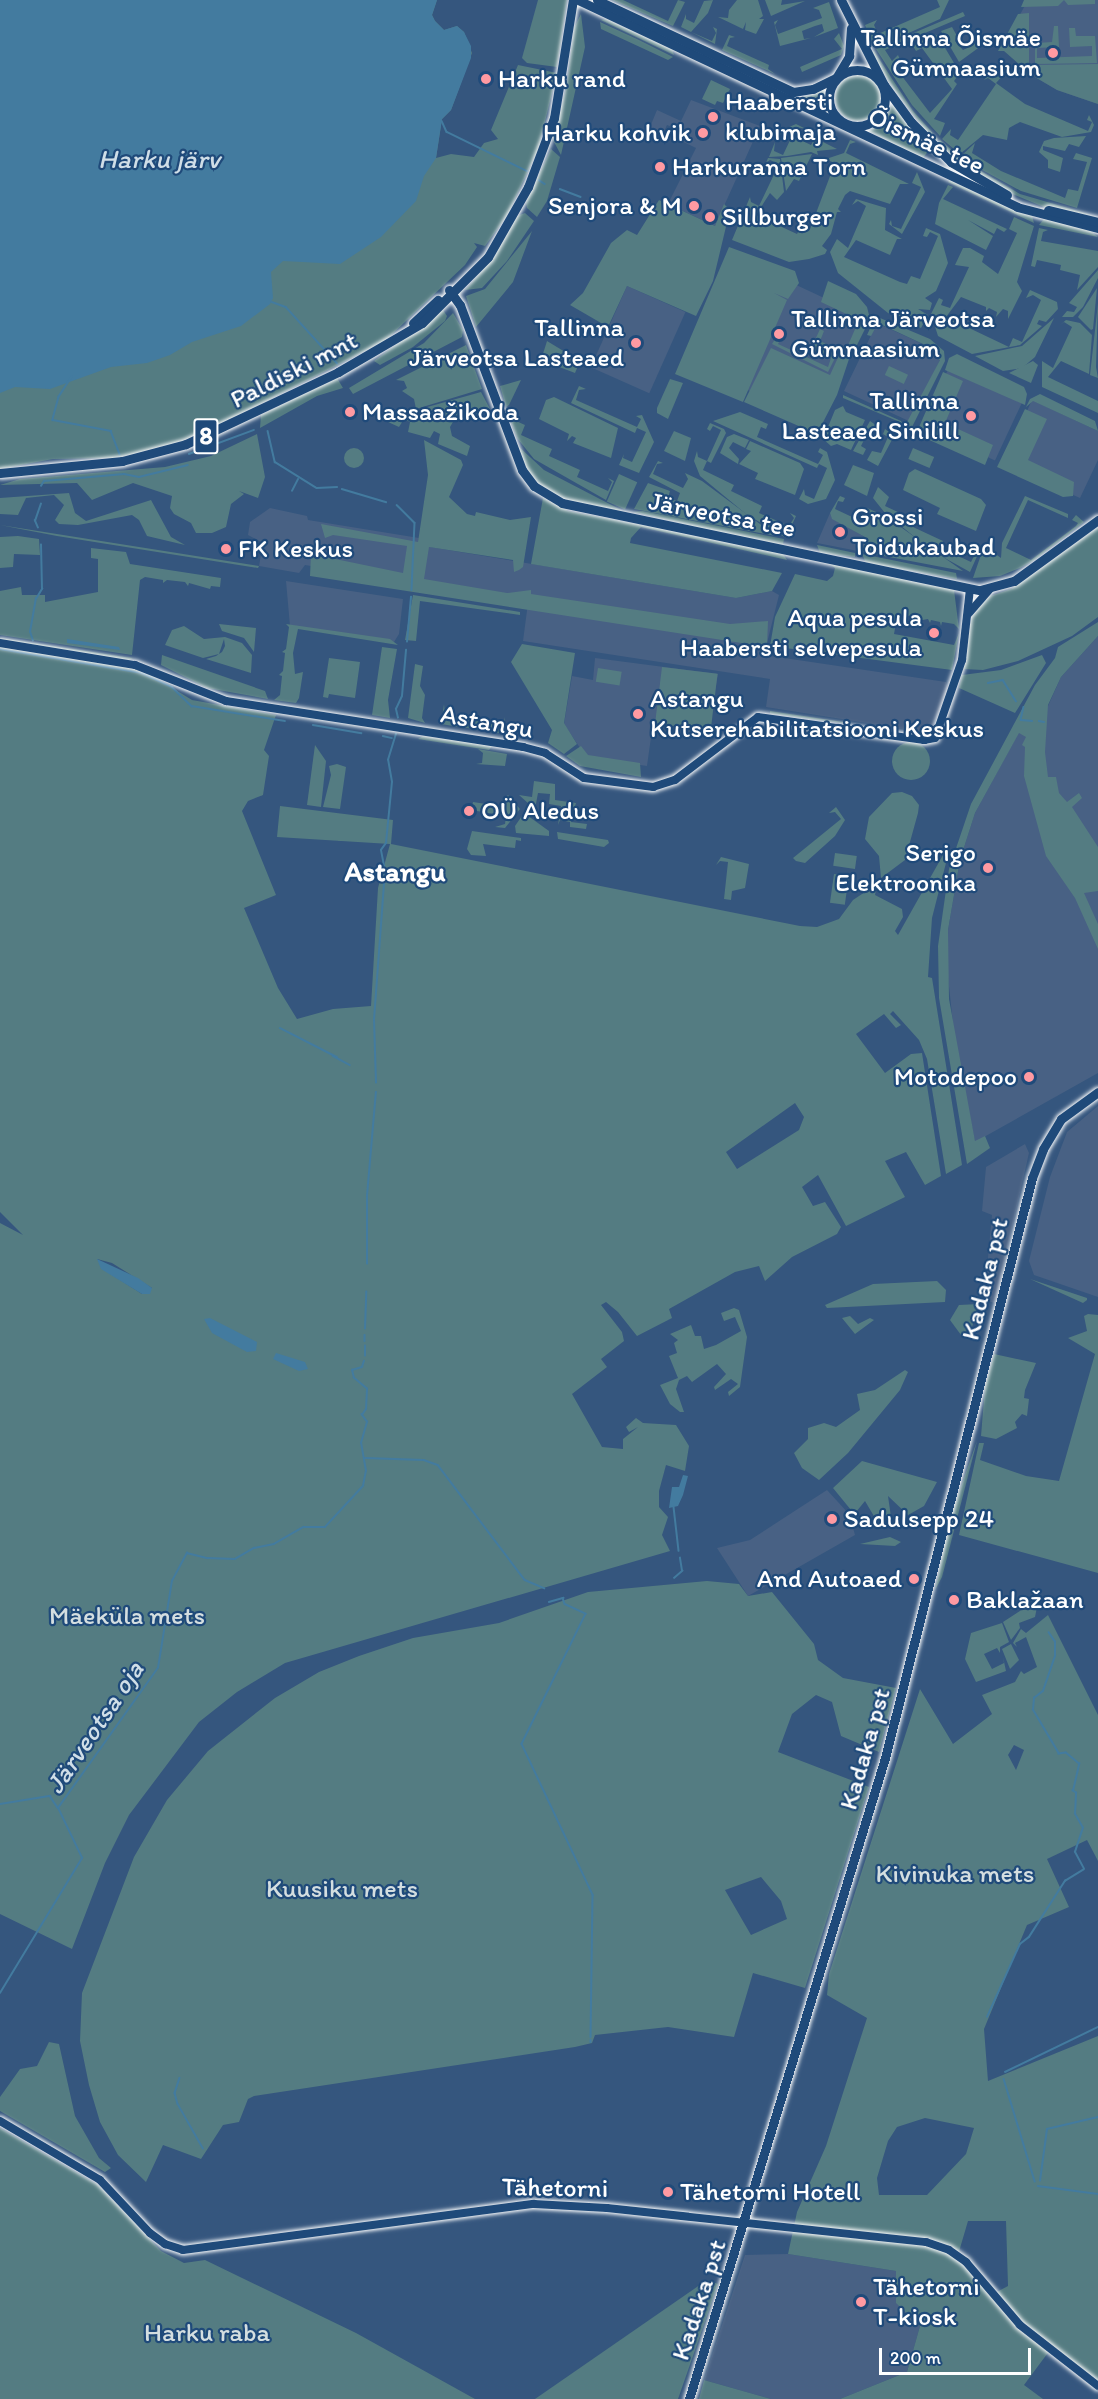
<!DOCTYPE html>
<html>
<head>
<meta charset="utf-8">
<style>
  body { margin:0 }
  #map { position:relative; width:1098px; height:2399px; overflow:hidden; background:#35567e; font-family:Itim,sans-serif }
  div>[style] { position:absolute }
  [style*='--x'] { left:calc(var(--x)*1px); top:calc(var(--y)*1px); width:calc(var(--w)*1px); rotate:calc(var(--a)*1deg) }
  .built>* { inset:0; background:#486184; transform-origin:0 0 }
  .green>* { inset:0; background:#547c82; transform-origin:0 0 }
  .round { border-radius:50% }
  .water>* { inset:0; background:#437b9f }
  .stream>* { height:1.5px; margin:-0.75px; padding:0 0.75px; transform-origin:0.75px; border-radius:0.75px; background:#437b9f }
  .roads { filter:drop-shadow(0 0 2px #fff) drop-shadow(0 0 2px #fff) }
  .minor>* { height:8px; margin:-4px; padding:0 4px; transform-origin:4px; border-radius:4px; background:#1f4a7a }
  .major>* { height:9px; margin:-4.5px; padding:0 4.5px; transform-origin:4.5px; border-radius:4.5px; background:#1f4a7a }
  .major>.ring { margin:-4.5px; padding:0; box-sizing:content-box; background:none; border:9px solid #1f4a7a; border-radius:50% }
  .dots>* { width:16px; height:16px; translate:-50% -50%; box-sizing:border-box; border:3px solid #1f4a7a; border-radius:50% }
  span { translate:-50% -50%; white-space:nowrap; text-align:center; line-height:1.15; -webkit-text-stroke:4.5px #1f4a7a; paint-order:stroke }
  .shield-label span { padding:2px 4px; background:#1f4a7a; border:2px solid; border-radius:4px; -webkit-text-stroke-width:0 }
  .shield-label { font-size:24px; color:#fff; font-weight:700 }
  .poi-label { font-size:26px; color:#fff }
  .right { translate:-100% -50%; text-align:right }
  .left { translate:0 -50%; text-align:left }
  .street-label { font-size:26px; color:#fff }
  .park-label { font-size:26px; color:#d4dee0 }
  .water-label { font-size:27px; color:#d0dee7; font-style:italic }
  .quarter-label { font-size:28px; color:#fff; font-weight:700 }
  .scale { position:absolute; left:879px; top:2348px; width:152px; height:27px; box-sizing:border-box; border:3px solid #fff; border-top:0; padding-left:8px; font-size:18px; line-height:21px; white-space:nowrap; color:#fff; -webkit-text-stroke:4px #1f4a7a; paint-order:stroke }
</style>
</head>
<body>
<div id="map">
  <div class="built">
    <div style="clip-path:polygon(1028px 0,1098px 0,1098px 104px,1057px 90px,1035px 77px,1003px 46px)"></div>
    <div style="clip-path:polygon(691px 100px,760px 126px,715px 226px,668px 204px,696px 148px,669px 135px,672px 127px,667px 125px,663px 134px,650px 127px,657px 110px,681px 121px)"></div>
    <div style="clip-path:polygon(734px 256px,867px 318px,817px 424px,774px 392px,770px 400px,691px 365px)"></div>
    <div style="left:627px;top:286px;width:64px;height:89px;rotate:24deg"></div>
    <div style="clip-path:polygon(877px 323px,938px 351px,936px 357px,940px 360px,911px 422px,844px 391px)"></div>
    <div style="left:952px;top:361px;width:81px;height:72px;rotate:25deg"></div>
    <div style="clip-path:polygon(1032px 400px,1098px 431px,1098px 460px,1080px 498px,1003px 464px)"></div>
    <div style="clip-path:polygon(270px 508px,307px 516px,308px 520px,419px 538px,418px 545px,736px 598px,772px 591px,779px 595px,764px 655px,946px 682px,948px 690px,930px 733px,766px 707px,770px 679px,523px 641px,528px 603px,305px 565px,299px 573px,259px 566px,263px 543px,248px 535px,250px 522px)"></div>
    <div style="clip-path:polygon(830px 513px,832px 518px,865px 537px,863px 552px,817px 543px)"></div>
    <div style="clip-path:polygon(286px 581px,403px 599px,399px 634px,394px 642px,290px 626px)"></div>
    <div style="clip-path:polygon(1098px 636px,1098px 1073px,975px 1142px,955px 1042px,947px 968px,948px 930px,960px 860px,975px 813px,1019px 732px,1048px 706px,1061px 677px)"></div>
    <div style="clip-path:polygon(595px 658px,718px 674px,708px 731px,653px 723px,647px 766px,586px 757px,564px 724px,572px 676px,593px 680px)"></div>
    <div style="clip-path:polygon(1098px 1106px,1098px 1297px,1034px 1275px,1029px 1261px,1050px 1177px,1067px 1132px)"></div>
    <div style="clip-path:polygon(1025px 1144px,1029px 1153px,995px 1303px,984px 1300px,992px 1215px,982px 1211px,986px 1167px)"></div>
    <div style="clip-path:polygon(827px 1490px,849px 1514px,855px 1535px,748px 1596px,717px 1548px,750px 1540px)"></div>
    <div style="clip-path:polygon(788px 2254px,896px 2271px,897px 2303px,920px 2326px,907px 2372px,840px 2399px,771px 2399px,704px 2380px,745px 2255px)"></div>
  </div>
  <div class="green">
    <div style="clip-path:polygon(437px 0,432px 15px,435px 21px,444px 30px,457px 26px,464px 32px,472px 53px,451px 110px,442px 119px,436px 158px,451px 154px,474px 157px,484px 143px,498px 139px,491px 130px,518px 65px,557px 73px,538px 150px,507px 216px,485px 246px,474px 243px,477px 247px,465px 265px,385px 341px,199px 435px,161px 448px,116px 458px,53px 459px,0 469px,0 361px,416px 3px)"></div>
    <div style="clip-path:polygon(538px 0,567px 0,557px 67px,527px 63px,522px 58px)"></div>
    <div style="clip-path:polygon(612px 0,623px 0,668px 21px,678px 0,685px 2px,673px 26px)"></div>
    <div style="clip-path:polygon(713px 0,708px 13px,691px 32px,712px 41px,716px 33px,713px 27px,717px 29px,715px 44px,681px 27px,686px 14px,686px 19px,694px 23px,704px 1px)"></div>
    <div style="clip-path:polygon(737px 0,758px 0,763px 16px,759px 19px,764px 19px,756px 34px,745px 30px,746px 22px,743px 29px,718px 17px,728px 18px,729px 10px)"></div>
    <div style="clip-path:polygon(765px 0,782px 0,781px 5px,805px 1px,771px 16px)"></div>
    <div style="clip-path:polygon(937px 0,949px 0,940px 19px,875px 48px,865px 25px,877px 20px,874px 25px,878px 34px,940px 7px)"></div>
    <div style="clip-path:polygon(1024px 0,1095px 0,1095px 4px,1068px 5px,1064px 0,1058px 6px,1021px 7px)"></div>
    <div style="clip-path:polygon(829px 2px,838px 28px,814px 37px,824px 31px,822px 24px,815px 26px,802px 31px,804px 39px,811px 38px,780px 46px,774px 22px,778px 20px,775px 25px,778px 34px,822px 18px,819px 10px,813px 8px)"></div>
    <div style="clip-path:polygon(963px 12px,965px 16px,885px 50px,892px 61px,898px 55px,901px 62px,895px 67px,930px 113px,952px 89px,922px 48px,916px 51px,913px 46px,934px 34px,938px 36px,960px 73px,954px 81px,957px 84px,934px 119px,945px 123px,940px 136px,912px 105px,876px 49px)"></div>
    <div style="clip-path:polygon(1029px 13px,1029px 74px,1026px 76px,1027px 71px,1004px 51px,998px 51px,1018px 14px)"></div>
    <div style="clip-path:polygon(581px 14px,585px 47px,561px 155px,553px 140px,567px 84px,574px 28px)"></div>
    <div style="clip-path:polygon(606px 19px,672px 49px,674px 55px,601px 20px)"></div>
    <div style="clip-path:polygon(600px 22px,637px 39px,673px 57px,668px 60px,601px 29px)"></div>
    <div style="clip-path:polygon(968px 26px,981px 46px,959px 62px,941px 31px,952px 27px,957px 36px,955px 41px,963px 50px,973px 45px,967px 32px,960px 32px)"></div>
    <div style="clip-path:polygon(1054px 26px,1058px 26px,1059px 47px,1037px 48px,1037px 58px,1092px 56px,1092px 46px,1070px 47px,1069px 28px,1075px 28px,1076px 36px,1095px 36px,1097px 63px,1035px 64px,1035px 38px,1037px 43px,1052px 42px)"></div>
    <div style="clip-path:polygon(839px 33px,844px 46px,841px 55px,802px 72px,800px 67px,842px 49px,834px 39px)"></div>
    <div style="clip-path:polygon(729px 35px,735px 37px,730px 38px,727px 46px,769px 65px,768px 69px,775px 74px,722px 50px)"></div>
    <div style="clip-path:polygon(874px 51px,913px 111px,938px 139px,935px 143px,894px 90px,871px 52px)"></div>
    <div style="clip-path:polygon(1098px 64px,1098px 104px,1057px 90px,1035px 77px,1035px 65px)"></div>
    <div style="clip-path:polygon(1006px 72px,996px 83px,1025px 104px,1088px 131px,1092px 122px,1087px 120px,1089px 115px,1094px 125px,1091px 132px,1062px 137px,1020px 122px,1009px 128px,1007px 140px,983px 135px,960px 154px,942px 139px,951px 129px,950px 135px,958px 140px,996px 84px,988px 78px,984px 80px,990px 73px)"></div>
    <div class="round" style="left:835px;top:75px;width:46px;height:46px"></div>
    <div style="clip-path:polygon(711px 80px,730px 89px,723px 103px,717px 101px,715px 105px,702px 99px)"></div>
    <div style="clip-path:polygon(825px 89px,827px 112px,801px 100px,803px 97px)"></div>
    <div style="clip-path:polygon(892px 104px,930px 149px,922px 159px,869px 131px,885px 120px)"></div>
    <div style="clip-path:polygon(796px 124px,806px 129px,796px 127px,792px 136px,811px 145px,815px 138px,837px 149px,817px 151px,818px 155px,811px 152px,787px 156px,769px 157px,775px 142px,774px 151px,783px 155px,792px 136px,783px 132px,776px 140px,780px 131px)"></div>
    <div style="clip-path:polygon(1086px 136px,1079px 147px,1069px 144px,1065px 151px,1043px 146px,1043px 150px,1063px 158px,1060px 172px,1048px 168px,1048px 160px,1039px 152px,1044px 141px,1054px 138px)"></div>
    <div style="clip-path:polygon(850px 140px,856px 142px,850px 144px,846px 153px,909px 184px,900px 184px,890px 204px,850px 191px,845px 195px,838px 209px,841px 212px,837px 212px,831px 234px,822px 246px,827px 250px,825px 254px,809px 259px,789px 262px,732px 240px,750px 197px,751px 202px,759px 206px,779px 164px,770px 160px,766px 163px,768px 158px,780px 159px,784px 192px,777px 200px,770px 193px,756px 215px,797px 234px,802px 225px,810px 229px,835px 163px,827px 160px,823px 163px,826px 159px,844px 153px)"></div>
    <div style="clip-path:polygon(940px 140px,967px 163px,1020px 194px,1095px 216px,1044px 207px,1005px 191px,948px 155px,936px 144px)"></div>
    <div style="clip-path:polygon(975px 143px,972px 153px,1001px 171px,1065px 198px,1068px 189px,1078px 191px,1087px 162px,1073px 159px,1076px 153px,1092px 158px,1077px 208px,1021px 191px,984px 171px,961px 156px)"></div>
    <div style="clip-path:polygon(551px 149px,560px 157px,547px 201px,537px 217px,527px 208px,526px 202px)"></div>
    <div style="clip-path:polygon(812px 154px,799px 181px,794px 179px,786px 191px,781px 158px)"></div>
    <div style="clip-path:polygon(917px 172px,925px 192px,902px 234px,889px 224px,891px 220px,892px 226px,901px 229px,921px 187px,912px 183px)"></div>
    <div style="clip-path:polygon(950px 180px,1032px 216px,1034px 223px,948px 182px)"></div>
    <div style="clip-path:polygon(948px 185px,953px 187px,943px 199px,1007px 229px,1004px 232px,997px 228px,994px 234px,968px 220px,993px 236px,986px 250px,935px 224px,939px 203px)"></div>
    <div style="clip-path:polygon(856px 199px,886px 208px,885px 230px,902px 239px,897px 239px,890px 255px,856px 240px,844px 257px,900px 282px,907px 284px,911px 276px,920px 279px,938px 236px,930px 232px,927px 237px,923px 236px,926px 228px,940px 234px,948px 263px,936px 291px,925px 298px,932px 303px,930px 310px,918px 309px,928px 315px,921px 328px,888px 313px,838px 273px,830px 252px,837px 239px,848px 248px,866px 206px,858px 201px,852px 205px)"></div>
    <div style="clip-path:polygon(659px 200px,715px 226px,724px 204px,730px 210px,713px 281px,696px 316px,627px 286px,608px 327px,570px 305px,583px 293px,611px 243px,627px 230px,637px 235px)"></div>
    <div style="clip-path:polygon(525px 213px,534px 221px,507px 261px,482px 288px,465px 290px,483px 270px,517px 216px)"></div>
    <div style="clip-path:polygon(1014px 217px,1034px 226px,1017px 282px,1022px 291px,1008px 319px,1008px 311px,1003px 309px,996px 317px,997px 312px,989px 308px,986px 311px,986px 307px,961px 297px,946px 317px,1009px 347px,1013px 338px,1022px 342px,1041px 300px,1033px 295px,1026px 298px,1030px 290px,1057px 302px,1058px 309px,1046px 322px,1039px 320px,1037px 324px,1042px 326px,1020px 345px,972px 354px,938px 336px,931px 314px,939px 298px,943px 300px,941px 305px,950px 308px,969px 267px,955px 265px,963px 248px,970px 248px,984px 256px,982px 262px,998px 274px,1017px 233px,1009px 229px)"></div>
    <div style="clip-path:polygon(1044px 219px,1088px 229px,1098px 237px,1039px 225px)"></div>
    <div style="clip-path:polygon(1039px 228px,1048px 230px,1043px 232px,1041px 241px,1098px 251px,1098px 267px,1077px 290px,1080px 275px,1060px 270px,1061px 265px,1037px 260px,1035px 267px,1031px 266px)"></div>
    <div style="clip-path:polygon(532px 231px,513px 282px,476px 327px,466px 296px,485px 289px)"></div>
    <div style="clip-path:polygon(729px 247px,795px 271px,799px 283px,788px 299px,774px 293px,787px 300px,743px 402px,675px 374px)"></div>
    <div style="clip-path:polygon(1098px 270px,1098px 278px,1083px 307px,1073px 317px,1062px 317px,1067px 311px,1074px 312px,1077px 307px,1069px 303px)"></div>
    <div style="clip-path:polygon(828px 281px,856px 294px,867px 307px,870px 319px,855px 349px,849px 349px,849px 343px,859px 320px,821px 302px)"></div>
    <div style="clip-path:polygon(1097px 288px,1093px 329px,1091px 330px,1078px 317px)"></div>
    <div style="clip-path:polygon(1098px 303px,1096px 367px,1098px 378px,1090px 375px)"></div>
    <div style="clip-path:polygon(443px 310px,447px 316px,445px 321px,413px 347px,380px 365px,374px 361px)"></div>
    <div style="clip-path:polygon(453px 313px,463px 330px,462px 337px,353px 394px,349px 388px,424px 343px)"></div>
    <div style="clip-path:polygon(880px 318px,930px 339px,944px 351px,945px 361px,910px 431px,906px 424px,940px 360px,935px 358px,938px 351px,878px 323px,871px 336px,867px 335px,874px 320px)"></div>
    <div style="clip-path:polygon(1054px 318px,1035px 357px,1022px 368px,1003px 371px,975px 356px,1022px 346px)"></div>
    <div style="clip-path:polygon(1066px 320px,1080px 323px,1092px 335px,1089px 374px,1061px 361px,1048px 377px,1098px 401px,1098px 413px,1042px 387px,1042px 361px,1053px 368px,1072px 327px,1064px 322px,1059px 326px)"></div>
    <div style="clip-path:polygon(820px 329px,824px 331px,820px 341px,839px 350px,828px 372px,772px 344px,777px 336px,781px 338px,778px 344px,828px 367px,831px 358px,811px 349px)"></div>
    <div style="clip-path:polygon(547px 341px,580px 361px,575px 373px,541px 360px)"></div>
    <div style="clip-path:polygon(466px 345px,482px 389px,416px 409px,414px 399px,402px 391px,407px 388px,404px 381px,396px 380px)"></div>
    <div style="clip-path:polygon(771px 348px,830px 375px,841px 351px,850px 356px,837px 395px,817px 434px,744px 402px)"></div>
    <div style="clip-path:polygon(957px 354px,1024px 387px,1027px 394px,1025px 405px,945px 370px,949px 358px)"></div>
    <div style="clip-path:polygon(1033px 361px,1038px 365px,1031px 383px,1009px 373px)"></div>
    <div style="left:889px;top:366px;width:21px;height:10px;rotate:25deg"></div>
    <div style="clip-path:polygon(943px 372px,963px 381px,945px 423px,993px 445px,985px 465px,916px 434px)"></div>
    <div style="clip-path:polygon(337px 378px,343px 388px,317px 396px,260px 428px,261px 415px)"></div>
    <div style="clip-path:polygon(670px 379px,683px 383px,668px 419px,657px 413px,657px 408px)"></div>
    <div style="clip-path:polygon(521px 380px,509px 405px,506px 407px,500px 386px)"></div>
    <div style="clip-path:polygon(579px 386px,586px 389px,579px 390px,576px 400px,637px 427px,641px 419px,636px 416px,642px 415px,654px 442px,639px 473px,619px 465px,624px 454px,623px 458px,632px 462px,646px 432px,637px 428px,635px 433px,571px 403px)"></div>
    <div style="clip-path:polygon(481px 392px,490px 409px,479px 415px,460px 410px,450px 427px,452px 436px,470px 446px,467px 456px,438px 444px,440px 434px,434px 431px,430px 438px,408px 432px,410px 422px,404px 419px,399px 427px,388px 422px,388px 418px)"></div>
    <div style="clip-path:polygon(1040px 394px,1095px 421px,1098px 431px,1033px 401px,1026px 407px,1030px 399px)"></div>
    <div style="clip-path:polygon(843px 395px,901px 421px,902px 423px,843px 398px)"></div>
    <div style="clip-path:polygon(554px 397px,618px 428px,611px 458px,573px 443px,576px 438px,572px 436px,567px 441px,569px 434px,539px 419px,546px 400px)"></div>
    <div style="clip-path:polygon(843px 406px,846px 412px,865px 420px,851px 450px,837px 444px,831px 446px,823px 439px,835px 410px)"></div>
    <div style="clip-path:polygon(1025px 409px,1047px 419px,1028px 460px,1074px 482px,1073px 496px,1063px 497px,997px 467px)"></div>
    <div style="clip-path:polygon(740px 412px,768px 424px,766px 429px,761px 427px,757px 437px,818px 464px,823px 455px,818px 452px,820px 448px,827px 452px,835px 480px,826px 499px,808px 504px,799px 499px,804px 489px,805px 495px,814px 499px,827px 468px,819px 464px,817px 468px,713px 421px)"></div>
    <div style="clip-path:polygon(515px 415px,516px 421px,525px 425px,521px 435px,552px 449px,549px 456px,580px 470px,577px 477px,608px 491px,612px 482px,608px 478px,614px 481px,606px 500px,534px 459px,517px 438px,511px 422px)"></div>
    <div style="clip-path:polygon(870px 421px,880px 428px,879px 432px,869px 430px,861px 446px,866px 449px,863px 455px,853px 451px)"></div>
    <div style="clip-path:polygon(710px 423px,724px 429px,726px 433px,711px 463px,707px 461px,703px 470px,734px 485px,731px 491px,762px 506px,759px 513px,789px 526px,794px 518px,790px 513px,796px 516px,786px 538px,746px 514px,700px 476px,694px 461px,697px 451px,698px 457px,707px 461px,721px 430px,713px 426px,710px 431px,707px 429px)"></div>
    <div style="clip-path:polygon(885px 429px,894px 436px,878px 466px,867px 460px,872px 451px,881px 453px,888px 437px,883px 434px)"></div>
    <div style="clip-path:polygon(674px 431px,691px 438px,685px 461px,664px 451px)"></div>
    <div style="clip-path:polygon(257px 434px,265px 477px,258px 498px,239px 491px,244px 494px,231px 504px,226px 527px,212px 533px,196px 533px,191px 523px,174px 514px,170px 508px,172px 496px,133px 483px,92px 500px,77px 483px,0 485px,20px 479px,165px 467px,211px 456px)"></div>
    <div style="clip-path:polygon(734px 434px,749px 440px,745px 448px,733px 442px,729px 448px,739px 459px,738px 464px,720px 453px,727px 437px)"></div>
    <div style="clip-path:polygon(424px 440px,461px 460px,463px 465px,449px 497px,467px 514px,475px 516px,476px 512px,510px 520px,531px 517px,523px 567px,519px 570px,514px 572px,513px 560px,429px 547px,424px 579px,507px 593px,531px 590px,531px 594px,730px 624px,768px 621px,767px 647px,310px 576px,311px 554px,403px 573px,407px 546px,333px 535px,325px 538px,321px 524px,418px 542px,428px 475px)"></div>
    <div style="clip-path:polygon(750px 441px,800px 463px,804px 469px,795px 495px,755px 479px,758px 473px,739px 464px,751px 451px,746px 449px)"></div>
    <div style="clip-path:polygon(517px 445px,544px 470px,623px 511px,567px 501px,543px 488px,528px 472px)"></div>
    <div class="round" style="left:344px;top:448px;width:20px;height:20px"></div>
    <div style="left:913px;top:448px;width:23px;height:12px;rotate:23deg"></div>
    <div style="clip-path:polygon(658px 461px,663px 463px,657px 464px,653px 474px,683px 488px,688px 479px,685px 473px,702px 481px,776px 536px,634px 509px,648px 483px,670px 491px,668px 498px,677px 501px,680px 493px,649px 477px)"></div>
    <div style="clip-path:polygon(853px 465px,874px 473px,867px 496px,844px 485px)"></div>
    <div style="clip-path:polygon(915px 469px,981px 499px,986px 505px,976px 531px,937px 514px,940px 508px,903px 490px,909px 473px)"></div>
    <div style="left:619px;top:474px;width:20px;height:30px;rotate:24deg"></div>
    <div style="clip-path:polygon(878px 487px,889px 497px,885px 506px,915px 520px,913px 527px,943px 541px,941px 548px,971px 562px,975px 554px,972px 548px,979px 552px,970px 572px,932px 551px,885px 513px,873px 498px)"></div>
    <div style="clip-path:polygon(69px 493px,75px 513px,86px 521px,151px 500px,171px 537px,185px 545px,147px 536px,139px 520px,132px 515px,78px 525px,59px 524px,55px 520px,64px 505px,54px 495px,26px 498px,18px 515px,0 514px,0 498px)"></div>
    <div style="clip-path:polygon(840px 496px,845px 498px,843px 502px,838px 501px,835px 509px,865px 523px,869px 515px,865px 512px,867px 508px,885px 516px,963px 571px,863px 552px,865px 537px,832px 519px,830px 513px)"></div>
    <div style="clip-path:polygon(1025px 496px,1068px 514px,1068px 518px,1028px 500px,1006px 548px,1031px 560px,1076px 526px,1078px 523px,1072px 520px,1076px 515px,1084px 522px,1033px 561px,1020px 568px,1000px 576px,973px 578px,984px 546px,1001px 558px,1002px 543px)"></div>
    <div style="clip-path:polygon(543px 498px,568px 511px,782px 552px,787px 560px,641px 527px,631px 538px,630px 543px,782px 573px,772px 591px,736px 598px,531px 564px)"></div>
    <div style="clip-path:polygon(643px 511px,784px 539px,783px 544px,766px 543px,633px 512px)"></div>
    <div style="clip-path:polygon(0 525px,259px 566px,258px 568px,57px 536px)"></div>
    <div style="clip-path:polygon(1098px 527px,1098px 617px,1072px 636px,1018px 661px,983px 670px,963px 669px,972px 614px,987px 597px,1011px 589px)"></div>
    <div style="clip-path:polygon(18px 536px,39px 539px,40px 555px,14px 554px,13px 567px,0 568px,0 537px)"></div>
    <div style="clip-path:polygon(817px 545px,855px 553px,855px 557px,820px 553px)"></div>
    <div style="clip-path:polygon(91px 548px,126px 552px,130px 564px,221px 578px,220px 587px,211px 586px,210px 589px,189px 583px,188px 586px,185px 582px,167px 580px,163px 583px,163px 580px,145px 577px,140px 580px,132px 655px,0 635px,0 591px,21px 587px,22px 595px,45px 595px,45px 602px,98px 592px,98px 559px,91px 558px)"></div>
    <div style="clip-path:polygon(862px 554px,956px 573px,957px 579px,866px 563px)"></div>
    <div style="clip-path:polygon(828px 563px,954px 590px,959px 629px,954px 624px,942px 622px,941px 626px,940px 622px,931px 620px,930px 623px,928px 619px,917px 621px,917px 617px,908px 616px,896px 623px,894px 634px,954px 645px,959px 633px,952px 670px,770px 646px,775px 617px,795px 574px,827px 581px,833px 576px,835px 568px)"></div>
    <div style="clip-path:polygon(413px 595px,520px 612px,520px 615px,420px 601px,416px 641px,405px 640px)"></div>
    <div style="clip-path:polygon(1098px 622px,1098px 636px,1061px 677px,1048px 705px,1045px 752px,1048px 777px,1056px 777px,1059px 793px,1067px 802px,1079px 793px,1082px 798px,1072px 807px,1098px 847px,1098px 891px,1084px 893px,1098px 924px,1098px 949px,1075px 898px,1046px 856px,1024px 776px,1025px 747px,1022px 745px,1026px 737px,1019px 733px,975px 813px,960px 860px,948px 930px,949px 999px,975px 1141px,985px 1136px,990px 1148px,967px 1164px,939px 998px,938px 946px,949px 869px,971px 804px,1035px 685px,1055px 658px,1058px 647px)"></div>
    <div style="clip-path:polygon(219px 624px,256px 628px,254px 652px,244px 638px,222px 631px)"></div>
    <div style="clip-path:polygon(286px 624px,390px 639px,398px 645px,298px 629px,293px 653px,295px 674px,303px 672px,299px 698px,296px 703px,274px 700px,280px 695px,282px 676px,279px 675px,283px 671px,285px 653px,282px 652px,286px 649px,289px 627px)"></div>
    <div style="clip-path:polygon(184px 626px,204px 639px,225px 637px,242px 643px,252px 655px,251px 673px,206px 659px,216px 656px,222px 652px,225px 646px,224px 639px,219px 654px,203px 658px,165px 645px,172px 630px)"></div>
    <div style="clip-path:polygon(0 638px,125px 657px,133px 658px,129px 660px,5px 641px)"></div>
    <div style="clip-path:polygon(522px 644px,575px 653px,564px 723px,577px 744px,564px 754px,548px 743px,552px 730px,511px 662px)"></div>
    <div style="clip-path:polygon(evenodd,0 645px,118px 664px,143px 670px,192px 700px,276px 715px,264px 750px,269px 756px,263px 795px,248px 801px,242px 811px,276px 895px,244px 908px,278px 988px,297px 1019px,333px 1009px,371px 1006px,378px 888px,390px 844px,277px 837px,280px 806px,393px 820px,391px 844px,800px 926px,817px 927px,839px 919px,853px 900px,877px 884px,875px 895px,902px 909px,903px 917px,895px 931px,898px 935px,943px 855px,948px 855px,932px 918px,928px 977px,932px 978px,962px 1165px,946px 1174px,927px 1059px,919px 1040px,893px 1011px,890px 1014px,901px 1025px,896px 1028px,884px 1014px,856px 1034px,885px 1073px,911px 1054px,922px 1053px,941px 1176px,925px 1185px,906px 1152px,885px 1161px,905px 1197px,846px 1226px,818px 1175px,802px 1187px,813px 1206px,825px 1202px,841px 1227px,837px 1234px,792px 1257px,765px 1281px,759px 1266px,735px 1272px,669px 1309px,672px 1318px,637px 1336px,618px 1312px,606px 1302px,601px 1305px,622px 1332px,624px 1341px,601px 1359px,607px 1367px,572px 1394px,602px 1447px,623px 1449px,623px 1439px,638px 1427px,629px 1432px,626px 1427px,636px 1418px,643px 1423px,676px 1425px,689px 1446px,685px 1471px,666px 1465px,659px 1491px,659px 1507px,668px 1517px,662px 1535px,670px 1551px,285px 1663px,237px 1692px,199px 1722px,129px 1815px,105px 1863px,72px 1949px,0 1914px,0 1223px,23px 1235px,0 1212px,0 645px,795px 1103px,804px 1117px,799px 1130px,737px 1169px,726px 1152px,795px 1103px,0 645px,97px 1259px,112px 1263px,152px 1288px,142px 1294px,109px 1273px,97px 1259px)"></div>
    <div style="clip-path:polygon(382px 647px,397px 649px,388px 700px,390px 718px,372px 715px)"></div>
    <div style="clip-path:polygon(162px 655px,265px 691px,268px 699px,207px 688px,161px 665px)"></div>
    <div style="clip-path:polygon(1042px 655px,1046px 663px,1015px 713px,959px 688px,962px 675px,1001px 670px)"></div>
    <div style="clip-path:polygon(329px 658px,360px 662px,355px 698px,329px 694px,328px 698px,323px 697px)"></div>
    <div style="clip-path:polygon(415px 664px,423px 666px,420px 686px,425px 695px,422px 718px,425px 723px,408px 718px)"></div>
    <div style="left:662px;top:667px;width:56px;height:57px;rotate:7deg"></div>
    <div style="left:598px;top:668px;width:24px;height:14px;rotate:9deg"></div>
    <div style="clip-path:polygon(444px 704px,445px 714px,461px 717px,459px 727px,441px 724px)"></div>
    <div style="clip-path:polygon(770px 711px,850px 723px,851px 724px,770px 714px)"></div>
    <div style="clip-path:polygon(505px 717px,505px 734px,461px 727px,462px 718px,504px 722px)"></div>
    <div style="clip-path:polygon(423px 736px,466px 742px,492px 746px,489px 750px,418px 739px)"></div>
    <div class="round" style="left:892px;top:742px;width:38px;height:38px"></div>
    <div style="clip-path:polygon(315px 745px,326px 761px,321px 807px,307px 805px)"></div>
    <div style="clip-path:polygon(581px 746px,588px 755px,640px 763px,641px 777px,580px 766px,566px 756px)"></div>
    <div style="clip-path:polygon(478px 749px,507px 754px,505px 766px,476px 764px,482px 763px,483px 753px)"></div>
    <div style="clip-path:polygon(337px 764px,346px 767px,340px 809px,323px 807px,331px 775px,329px 766px)"></div>
    <div style="clip-path:polygon(534px 781px,555px 784px,555px 800px,576px 803px,571px 822px,587px 824px,586px 829px,570px 827px,570px 822px,560px 820px,558px 825px,561px 806px,549px 804px,550px 794px,538px 793px,535px 809px,539px 813px,519px 795px,532px 797px)"></div>
    <div style="clip-path:polygon(902px 792px,912px 796px,919px 805px,918px 813px,905px 860px,881px 878px,879px 856px,865px 839px,869px 817px,892px 793px)"></div>
    <div style="clip-path:polygon(508px 795px,520px 809px,505px 828px,495px 827px,505px 824px,506px 816px,471px 810px,473px 802px,499px 806px)"></div>
    <div style="clip-path:polygon(836px 807px,845px 820px,835px 836px,805px 863px,796px 861px,793px 858px,841px 819px,835px 812px,829px 813px)"></div>
    <div style="clip-path:polygon(524px 813px,549px 831px,549px 836px,516px 833px,515px 826px)"></div>
    <div style="clip-path:polygon(472px 831px,521px 838px,521px 841px,516px 840px,515px 848px,483px 844px,486px 856px,471px 855px,467px 849px)"></div>
    <div style="clip-path:polygon(557px 832px,608px 840px,609px 843px,604px 847px,558px 839px)"></div>
    <div style="left:835px;top:853px;width:22px;height:13px;rotate:8deg"></div>
    <div style="clip-path:polygon(721px 857px,749px 864px,745px 888px,732px 891px,731px 900px,724px 899px,728px 862px,720px 861px,716px 865px)"></div>
    <div style="left:834px;top:874px;width:15px;height:29px;rotate:8deg"></div>
    <div style="clip-path:polygon(1030px 1279px,1087px 1298px,1087px 1300px,1083px 1303px)"></div>
    <div style="clip-path:polygon(937px 1281px,946px 1290px,945px 1302px,827px 1308px,825px 1305px,873px 1284px)"></div>
    <div style="clip-path:polygon(979px 1304px,969px 1337px,961px 1335px,950px 1320px,959px 1305px)"></div>
    <div style="clip-path:polygon(734px 1308px,739px 1310px,747px 1337px,740px 1387px,729px 1396px,728px 1392px,738px 1384px,731px 1379px,715px 1390px,714px 1387px,726px 1374px,717px 1364px,692px 1382px,687px 1376px,679px 1380px,676px 1389px,684px 1412px,689px 1412px,680px 1412px,670px 1404px,660px 1385px,678px 1378px,669px 1356px,677px 1353px,674px 1343px,678px 1340px,670px 1334px,691px 1325px,695px 1336px,701px 1336px,704px 1349px,716px 1345px,741px 1331px,735px 1317px,724px 1321px,721px 1313px)"></div>
    <div style="clip-path:polygon(1088px 1314px,1098px 1315px,1098px 1573px,959px 1535px,979px 1443px,984px 1443px,980px 1460px,1026px 1476px,1059px 1481px,1095px 1354px,1068px 1338px,1087px 1331px,1084px 1316px)"></div>
    <div style="clip-path:polygon(850px 1316px,858px 1324px,870px 1318px,874px 1320px,855px 1334px,842px 1318px)"></div>
    <div style="clip-path:polygon(994px 1354px,1036px 1363px,1025px 1390px,1024px 1398px,1029px 1399px,1027px 1416px,1022px 1414px,1015px 1422px,1017px 1428px,996px 1439px,981px 1436px,985px 1387px)"></div>
    <div style="clip-path:polygon(905px 1370px,908px 1372px,900px 1390px,848px 1453px,819px 1480px,802px 1468px,794px 1453px,808px 1439px,808px 1428px,824px 1423px,836px 1427px,860px 1410px,857px 1394px,875px 1390px)"></div>
    <div style="clip-path:polygon(977px 1441px,942px 1577px,935px 1590px,951px 1515px)"></div>
    <div style="clip-path:polygon(862px 1461px,937px 1482px,924px 1506px,908px 1515px,888px 1496px,892px 1524px,882px 1514px,875px 1518px,865px 1501px,856px 1512px,851px 1510px,833px 1488px)"></div>
    <div style="clip-path:polygon(890px 1537px,901px 1542px,895px 1546px,860px 1544px)"></div>
    <div style="clip-path:polygon(evenodd,707px 1581px,739px 1584px,748px 1596px,772px 1592px,814px 1644px,818px 1660px,843px 1678px,896px 1688px,879px 1752px,841px 1736px,832px 1702px,816px 1695px,792px 1714px,778px 1752px,869px 1787px,805px 1988px,753px 1973px,734px 2037px,668px 2027px,595px 2035px,592px 2043px,575px 2047px,254px 2096px,248px 2099px,239px 2122px,223px 2125px,201px 2159px,163px 2145px,146px 2182px,118px 2155px,100px 2122px,89px 2085px,80px 2041px,82px 1993px,134px 1857px,167px 1800px,208px 1751px,275px 1698px,319px 1672px,359px 1656px,413px 1638px,499px 1623px,588px 1592px,707px 1581px,761px 1877px,781px 1901px,787px 1919px,751px 1935px,725px 1890px,761px 1877px)"></div>
    <div style="clip-path:polygon(1037px 1607px,1035px 1617px,1019px 1623px,1020px 1628px,1011px 1640px,1003px 1622px,1023px 1609px)"></div>
    <div style="clip-path:polygon(evenodd,1048px 1615px,1098px 1715px,1098px 1861px,1087px 1840px,1047px 1859px,1069px 1907px,1027px 1925px,984px 2029px,988px 2081px,1098px 2036px,1098px 2386px,1050px 2350px,1024px 2385px,1043px 2399px,840px 2399px,907px 2372px,920px 2326px,896px 2303px,896px 2271px,788px 2254px,797px 2212px,826px 2146px,867px 2018px,827px 1995px,829px 1974px,920px 1689px,953px 1744px,992px 1714px,982px 1695px,1015px 1682px,1021px 1671px,1024px 1674px,1037px 1667px,1026px 1637px,1015px 1643px,1017px 1647px,1013px 1643px,1021px 1629px,1026px 1633px,1048px 1615px,1014px 1745px,1024px 1750px,1016px 1770px,1008px 1755px,1014px 1745px,1048px 1615px,925px 2118px,974px 2128px,966px 2154px,927px 2195px,879px 2195px,877px 2178px,888px 2141px,897px 2127px,925px 2118px,1048px 1615px,968px 2221px,1006px 2221px,1008px 2286px,993px 2294px,958px 2255px,968px 2221px)"></div>
    <div style="clip-path:polygon(1002px 1623px,1009px 1642px,1000px 1647px,1000px 1653px,997px 1648px,984px 1654px,992px 1669px,1004px 1663px,1003px 1657px,1006px 1671px,976px 1682px,965px 1659px,971px 1633px)"></div>
    <div style="clip-path:polygon(1011px 1644px,1019px 1660px,1010px 1669px,1002px 1649px)"></div>
    <div style="clip-path:polygon(49px 2042px,59px 2044px,75px 2116px,99px 2158px,111px 2168px,105px 2172px,0 2111px,0 2097px,20px 2069px,37px 2066px)"></div>
    <div style="clip-path:polygon(0 2128px,98px 2185px,161px 2251px,184px 2263px,205px 2260px,356px 2333px,475px 2399px,0 2399px)"></div>
    <div style="clip-path:polygon(707px 2280px,718px 2284px,678px 2399px,535px 2399px)"></div>
    <div style="clip-path:polygon(704px 2380px,771px 2399px,699px 2399px)"></div>
  </div>
  <div class="water">
    <div style="clip-path:polygon(0 0,437px 0,432px 15px,435px 21px,444px 30px,457px 26px,464px 32px,471px 46px,471px 58px,451px 110px,442px 119px,436px 158px,424px 176px,416px 201px,381px 237px,340px 264px,283px 261px,271px 272px,273px 298px,270px 304px,241px 326px,192px 342px,170px 355px,147px 363px,111px 367px,50px 389px,15px 387px,0 393px)"></div>
    <div style="clip-path:polygon(67px 639px,119px 647px,120px 650px,67px 643px)"></div>
    <div style="clip-path:polygon(97px 1259px,138px 1278px,152px 1288px,150px 1294px,142px 1294px,101px 1269px)"></div>
    <div style="clip-path:polygon(210px 1318px,257px 1342px,256px 1351px,247px 1352px,212px 1333px,204px 1319px)"></div>
    <div style="clip-path:polygon(276px 1353px,305px 1362px,308px 1369px,299px 1371px,273px 1359px)"></div>
    <div style="clip-path:polygon(683px 1475px,688px 1476px,683px 1495px,678px 1506px,669px 1508px,672px 1487px,679px 1487px)"></div>
  </div>
  <div class="stream">
    <div style="--x:442;--y:121;--w:12;--a:66"></div>
    <div style="--x:447;--y:132;--w:89;--a:26"></div>
    <div style="--x:539;--y:180;--w:7;--a:34"></div>
    <div style="--x:560;--y:189;--w:22;--a:21"></div>
    <div style="--x:272;--y:302;--w:15;--a:20"></div>
    <div style="--x:286;--y:307;--w:76;--a:47.7"></div>
    <div style="--x:72;--y:377;--w:24;--a:123"></div>
    <div style="--x:59;--y:397;--w:24;--a:105"></div>
    <div style="--x:53;--y:420;--w:59;--a:10.7"></div>
    <div style="--x:111;--y:431;--w:25;--a:69"></div>
    <div style="--x:268;--y:431;--w:32;--a:77"></div>
    <div style="--x:275;--y:462;--w:49;--a:31.8"></div>
    <div style="--x:317;--y:488;--w:20;--a:-3"></div>
    <div style="--x:189;--y:454;--w:69;--a:-20.3"></div>
    <div style="--x:41;--y:486;--w:6;--a:-59"></div>
    <div style="--x:44;--y:481;--w:35;--a:-5"></div>
    <div style="--x:79;--y:478;--w:45;--a:-5.1"></div>
    <div style="--x:124;--y:474;--w:15;--a:11"></div>
    <div style="--x:139;--y:477;--w:50;--a:-13.8"></div>
    <div style="--x:342;--y:489;--w:46;--a:16.5"></div>
    <div style="--x:292;--y:491;--w:13;--a:-63"></div>
    <div style="--x:397;--y:505;--w:25;--a:45"></div>
    <div style="--x:415;--y:523;--w:67;--a:92.6"></div>
    <div style="--x:38;--y:528;--w:8;--a:-113"></div>
    <div style="--x:35;--y:521;--w:18;--a:-71"></div>
    <div style="--x:33;--y:641;--w:9;--a:-108"></div>
    <div style="--x:30;--y:632;--w:34;--a:-80"></div>
    <div style="--x:36;--y:599;--w:12;--a:-59"></div>
    <div style="--x:42;--y:589;--w:44;--a:-91.3"></div>
    <div style="--x:407;--y:642;--w:45;--a:-84.9"></div>
    <div style="--x:0;--y:649;--w:144;--a:9.6"></div>
    <div style="--x:142;--y:673;--w:33;--a:25"></div>
    <div style="--x:172;--y:687;--w:28;--a:44"></div>
    <div style="--x:192;--y:706;--w:94;--a:9.2"></div>
    <div style="--x:988;--y:683;--w:15;--a:-11"></div>
    <div style="--x:1003;--y:680;--w:25;--a:58"></div>
    <div style="--x:1024;--y:707;--w:13;--a:103"></div>
    <div style="--x:1021;--y:720;--w:11;--a:5"></div>
    <div style="--x:398;--y:718;--w:9;--a:-103"></div>
    <div style="--x:396;--y:709;--w:14;--a:-65"></div>
    <div style="--x:402;--y:696;--w:46;--a:-85"></div>
    <div style="--x:1039;--y:721;--w:5;--a:11"></div>
    <div style="--x:313;--y:725;--w:49;--a:9.5"></div>
    <div style="--x:383;--y:736;--w:9;--a:13"></div>
    <div style="--x:280;--y:1028;--w:64;--a:27"></div>
    <div style="--x:333;--y:1056;--w:19;--a:28"></div>
    <div style="--x:376;--y:1083;--w:63;--a:-91.8"></div>
    <div style="--x:374;--y:1020;--w:149;--a:-85.8"></div>
    <div style="--x:385;--y:871;--w:21;--a:-101"></div>
    <div style="--x:381;--y:850;--w:9;--a:-54"></div>
    <div style="--x:386;--y:843;--w:61;--a:-84.4"></div>
    <div style="--x:392;--y:782;--w:22;--a:-100"></div>
    <div style="--x:388;--y:760;--w:27;--a:-73"></div>
    <div style="--x:367;--y:1264;--w:68;--a:-90"></div>
    <div style="--x:367;--y:1196;--w:104;--a:-85.1"></div>
    <div style="--x:365;--y:1329;--w:37;--a:-88"></div>
    <div style="--x:365;--y:1335;--w:6;--a:90"></div>
    <div style="--x:365;--y:1356;--w:10;--a:-90"></div>
    <div style="--x:365;--y:1458;--w:59;--a:1.9"></div>
    <div style="--x:424;--y:1460;--w:15;--a:20"></div>
    <div style="--x:438;--y:1465;--w:144;--a:52.9"></div>
    <div style="--x:525;--y:1580;--w:21;--a:23"></div>
    <div style="--x:674;--y:1507;--w:44;--a:83.5"></div>
    <div style="--x:674;--y:1578;--w:11;--a:-41"></div>
    <div style="--x:682;--y:1571;--w:13;--a:-99"></div>
    <div style="--x:549;--y:1602;--w:15;--a:-16"></div>
    <div style="--x:563;--y:1598;--w:6;--a:72"></div>
    <div style="--x:565;--y:1604;--w:23;--a:25"></div>
    <div style="--x:586;--y:1614;--w:145;--a:116.2"></div>
    <div style="--x:522;--y:1744;--w:167;--a:64.8"></div>
    <div style="--x:593;--y:1895;--w:142;--a:90.8"></div>
    <div style="--x:0;--y:1804;--w:51;--a:-9.1"></div>
    <div style="--x:50;--y:1796;--w:14;--a:56"></div>
    <div style="--x:0;--y:1993;--w:158;--a:-58.7"></div>
    <div style="--x:82;--y:1858;--w:55;--a:-115.6"></div>
    <div style="--x:58;--y:1808;--w:172;--a:-54.5"></div>
    <div style="--x:158;--y:1668;--w:88;--a:-80.9"></div>
    <div style="--x:172;--y:1581;--w:32;--a:-62"></div>
    <div style="--x:187;--y:1553;--w:21;--a:14"></div>
    <div style="--x:207;--y:1558;--w:28;--a:2"></div>
    <div style="--x:235;--y:1559;--w:22;--a:-30"></div>
    <div style="--x:254;--y:1548;--w:20;--a:-11"></div>
    <div style="--x:274;--y:1544;--w:34;--a:-30"></div>
    <div style="--x:304;--y:1527;--w:21;--a:0"></div>
    <div style="--x:325;--y:1527;--w:56;--a:-47.2"></div>
    <div style="--x:363;--y:1486;--w:15;--a:-79"></div>
    <div style="--x:366;--y:1471;--w:28;--a:-100"></div>
    <div style="--x:361;--y:1443;--w:22;--a:-74"></div>
    <div style="--x:367;--y:1422;--w:9;--a:-126"></div>
    <div style="--x:362;--y:1415;--w:7;--a:-56"></div>
    <div style="--x:366;--y:1409;--w:20;--a:-87"></div>
    <div style="--x:367;--y:1389;--w:17;--a:-140"></div>
    <div style="--x:354;--y:1378;--w:8;--a:-104"></div>
    <div style="--x:352;--y:1370;--w:10;--a:-17"></div>
    <div style="--x:362;--y:1367;--w:6;--a:-72"></div>
    <div style="--x:987;--y:2017;--w:80;--a:-65.7"></div>
    <div style="--x:1020;--y:1944;--w:11;--a:-38"></div>
    <div style="--x:1029;--y:1937;--w:67;--a:-57.3"></div>
    <div style="--x:1065;--y:1881;--w:22;--a:-32"></div>
    <div style="--x:1084;--y:1869;--w:19;--a:-118"></div>
    <div style="--x:1075;--y:1852;--w:25;--a:-72"></div>
    <div style="--x:1083;--y:1828;--w:16;--a:-120"></div>
    <div style="--x:1075;--y:1814;--w:21;--a:-87"></div>
    <div style="--x:1076;--y:1793;--w:4;--a:-146"></div>
    <div style="--x:1073;--y:1791;--w:28;--a:-77"></div>
    <div style="--x:1079;--y:1764;--w:17;--a:-140"></div>
    <div style="--x:1066;--y:1753;--w:7;--a:172"></div>
    <div style="--x:1059;--y:1754;--w:51;--a:-120.6"></div>
    <div style="--x:1033;--y:1710;--w:12;--a:-85"></div>
    <div style="--x:1034;--y:1698;--w:11;--a:-38"></div>
    <div style="--x:1043;--y:1691;--w:37;--a:-71"></div>
    <div style="--x:1055;--y:1656;--w:14;--a:-90"></div>
    <div style="--x:1055;--y:1642;--w:11;--a:-124"></div>
    <div style="--x:591;--y:2040;--w:2;--a:90"></div>
    <div style="--x:1005;--y:2072;--w:103;--a:-25.8"></div>
    <div style="--x:180;--y:2078;--w:16;--a:108"></div>
    <div style="--x:175;--y:2093;--w:11;--a:75"></div>
    <div style="--x:178;--y:2104;--w:51;--a:60.4"></div>
    <div style="--x:1004;--y:2079;--w:107;--a:73.1"></div>
    <div style="--x:1040;--y:2181;--w:52;--a:-82.3"></div>
    <div style="--x:1047;--y:2129;--w:52;--a:-13.2"></div>
    <div style="--x:1038;--y:2186;--w:61;--a:7.6"></div>
  </div>
  <div class="roads">
    <div class="minor">
      <div style="--x:969;--y:613;--w:32;--a:-49"></div>
      <div style="--x:0;--y:643;--w:137;--a:9.3"></div>
      <div style="--x:135;--y:665;--w:98;--a:21.6"></div>
      <div style="--x:226;--y:701;--w:301;--a:8.8"></div>
      <div style="--x:523;--y:747;--w:23;--a:15"></div>
      <div style="--x:545;--y:753;--w:46;--a:32.7"></div>
      <div style="--x:584;--y:778;--w:70;--a:7.4"></div>
      <div style="--x:653;--y:787;--w:23;--a:-18"></div>
      <div style="--x:675;--y:780;--w:104;--a:-37.2"></div>
      <div style="--x:758;--y:717;--w:168;--a:7.9"></div>
      <div style="--x:924;--y:740;--w:11;--a:-10"></div>
      <div style="--x:935;--y:738;--w:83;--a:-70.9"></div>
      <div style="--x:962;--y:660;--w:71;--a:-83.6"></div>
      <div style="--x:0;--y:2121;--w:116;--a:30.5"></div>
      <div style="--x:100;--y:2180;--w:73;--a:46.7"></div>
      <div style="--x:150;--y:2233;--w:19;--a:36"></div>
      <div style="--x:165;--y:2244;--w:19;--a:18"></div>
      <div style="--x:183;--y:2250;--w:354;--a:-7.5"></div>
      <div style="--x:534;--y:2204;--w:73;--a:3.1"></div>
      <div style="--x:607;--y:2208;--w:321;--a:6.1"></div>
      <div style="--x:926;--y:2242;--w:24;--a:19"></div>
      <div style="--x:949;--y:2250;--w:21;--a:35"></div>
      <div style="--x:966;--y:2262;--w:83;--a:49.4"></div>
      <div style="--x:1020;--y:2325;--w:99;--a:38"></div>
    </div>
    <div class="major">
      <div style="--x:578;--y:0;--w:485;--a:25.2"></div>
      <div style="--x:1017;--y:207;--w:84;--a:14.5"></div>
      <div style="--x:597;--y:0;--w:217;--a:25.1"></div>
      <div style="--x:793;--y:92;--w:20;--a:-9"></div>
      <div style="--x:813;--y:89;--w:25;--a:-26"></div>
      <div style="--x:836;--y:78;--w:26;--a:-59"></div>
      <div style="--x:849;--y:56;--w:28;--a:-86"></div>
      <div style="--x:841;--y:0;--w:95;--a:63.2"></div>
      <div style="--x:884;--y:85;--w:46;--a:53.9"></div>
      <div style="--x:911;--y:122;--w:57;--a:45"></div>
      <div style="--x:951;--y:162;--w:65;--a:30.5"></div>
      <div class="ring" style="left:829px;top:70px;width:47px;height:47px"></div>
      <div style="--x:1048;--y:210;--w:51;--a:13.5"></div>
      <div style="--x:449;--y:290;--w:19;--a:54"></div>
      <div style="--x:460;--y:305;--w:176;--a:69.4"></div>
      <div style="--x:522;--y:470;--w:20;--a:53"></div>
      <div style="--x:534;--y:486;--w:33;--a:31"></div>
      <div style="--x:562;--y:503;--w:427;--a:11.8"></div>
      <div style="--x:980;--y:590;--w:35;--a:-15"></div>
      <div style="--x:1014;--y:581;--w:104;--a:-36"></div>
      <div style="--x:413;--y:323;--w:34;--a:-43"></div>
      <div style="--x:0;--y:473;--w:123;--a:-5.6"></div>
      <div style="--x:122;--y:461;--w:66;--a:-14.9"></div>
      <div style="--x:186;--y:444;--w:168;--a:-25.3"></div>
      <div style="--x:338;--y:372;--w:97;--a:-30.3"></div>
      <div style="--x:422;--y:323;--w:93;--a:-45"></div>
      <div style="--x:488;--y:257;--w:81;--a:-60.3"></div>
      <div style="--x:528;--y:187;--w:74;--a:-69.4"></div>
      <div style="--x:554;--y:118;--w:120;--a:-80.9"></div>
      <div style="--x:689;--y:2399;--w:670;--a:-73"></div>
      <div style="--x:885;--y:1758;--w:598;--a:-75.78"></div>
      <div style="--x:1032;--y:1178;--w:31;--a:-69"></div>
      <div style="--x:1043;--y:1149;--w:35;--a:-59"></div>
      <div style="--x:1061;--y:1119;--w:46;--a:-36.1"></div>
    </div>
  </div>
  <div class="dots">
    <div style="left:1053px;top:53px;background:#ff9aa2"></div>
    <div style="left:486px;top:79px;background:#ff9aa2"></div>
    <div style="left:713px;top:117px;background:#ff9aa2"></div>
    <div style="left:703px;top:133px;background:#ff9aa2"></div>
    <div style="left:660px;top:167px;background:#ff9aa2"></div>
    <div style="left:694px;top:206px;background:#ff9aa2"></div>
    <div style="left:710px;top:217px;background:#ff9aa2"></div>
    <div style="left:779px;top:334px;background:#ff9aa2"></div>
    <div style="left:636px;top:343px;background:#ff9aa2"></div>
    <div style="left:350px;top:412px;background:#ff9aa2"></div>
    <div style="left:971px;top:416px;background:#ff9aa2"></div>
    <div style="left:840px;top:532px;background:#ff9aa2"></div>
    <div style="left:226px;top:549px;background:#ff9aa2"></div>
    <div style="left:934px;top:633px;background:#ff9aa2"></div>
    <div style="left:638px;top:714px;background:#ff9aa2"></div>
    <div style="left:469px;top:811px;background:#ff9aa2"></div>
    <div style="left:988px;top:868px;background:#ff9aa2"></div>
    <div style="left:1029px;top:1077px;background:#ff9aa2"></div>
    <div style="left:832px;top:1519px;background:#ff9aa2"></div>
    <div style="left:914px;top:1579px;background:#ff9aa2"></div>
    <div style="left:954px;top:1600px;background:#ff9aa2"></div>
    <div style="left:668px;top:2192px;background:#ff9aa2"></div>
    <div style="left:861px;top:2302px;background:#ff9aa2"></div>
  </div>
  <div class="shield-label">
    <span style="left:206px;top:436px">8</span>
  </div>
  <div class="poi-label">
    <span class="right" style="left:1041px;top:53px">Tallinna Õismäe<br>Gümnaasium</span>
    <span class="left" style="left:498px;top:79px">Harku rand</span>
    <span class="left" style="left:725px;top:117px">Haabersti<br>klubimaja</span>
    <span class="right" style="left:691px;top:133px">Harku kohvik</span>
    <span class="left" style="left:672px;top:167px">Harkuranna Torn</span>
    <span class="right" style="left:682px;top:206px">Senjora &amp; M</span>
    <span class="left" style="left:722px;top:217px">Sillburger</span>
    <span class="left" style="left:791px;top:334px">Tallinna Järveotsa<br>Gümnaasium</span>
    <span class="right" style="left:624px;top:343px">Tallinna<br>Järveotsa Lasteaed</span>
    <span class="right" style="left:959px;top:416px">Tallinna<br>Lasteaed Sinilill</span>
    <span class="left" style="left:362px;top:412px">Massaažikoda</span>
    <span class="left" style="left:852px;top:532px">Grossi<br>Toidukaubad</span>
    <span class="left" style="left:238px;top:549px">FK Keskus</span>
    <span class="right" style="left:922px;top:633px">Aqua pesula<br>Haabersti selvepesula</span>
    <span class="left" style="left:650px;top:714px">Astangu<br>Kutserehabilitatsiooni Keskus</span>
    <span class="left" style="left:481px;top:811px">OÜ Aledus</span>
    <span class="right" style="left:976px;top:868px">Serigo<br>Elektroonika</span>
    <span class="right" style="left:1017px;top:1077px">Motodepoo</span>
    <span class="left" style="left:844px;top:1519px">Sadulsepp 24</span>
    <span class="right" style="left:902px;top:1579px">And Autoaed</span>
    <span class="left" style="left:966px;top:1600px">Baklažaan</span>
    <span class="left" style="left:680px;top:2192px">Tähetorni Hotell</span>
    <span class="left" style="left:873px;top:2302px">Tähetorni<br>T-kiosk</span>
  </div>
  <div class="street-label">
    <span style="left:926px;top:141px;rotate:25deg">Õismäe tee</span>
    <span style="left:294px;top:370px;rotate:-27deg">Paldiski mnt</span>
    <span style="left:722px;top:515px;rotate:11deg">Järveotsa tee</span>
    <span style="left:487px;top:722px;rotate:10deg">Astangu</span>
    <span style="left:985px;top:1279px;rotate:-76deg">Kadaka pst</span>
    <span style="left:865px;top:1749px;rotate:-74deg">Kadaka pst</span>
    <span style="left:555px;top:2188px;rotate:1deg">Tähetorni</span>
    <span style="left:699px;top:2300px;rotate:-72deg">Kadaka pst</span>
  </div>
  <div class="park-label">
    <span style="left:127px;top:1616px">Mäeküla mets</span>
    <span style="left:955px;top:1874px">Kivinuka mets</span>
    <span style="left:342px;top:1889px">Kuusiku mets</span>
    <span style="left:207px;top:2333px">Harku raba</span>
  </div>
  <div class="water-label">
    <span style="left:159px;top:159px">Harku järv</span>
    <span style="left:94px;top:1727px;rotate:-56deg">Järveotsa oja</span>
  </div>
  <div class="quarter-label">
    <span style="left:395px;top:871px">Astangu</span>
  </div>
  <div class="scale">200 m</div>
</div>
</body>
</html>
